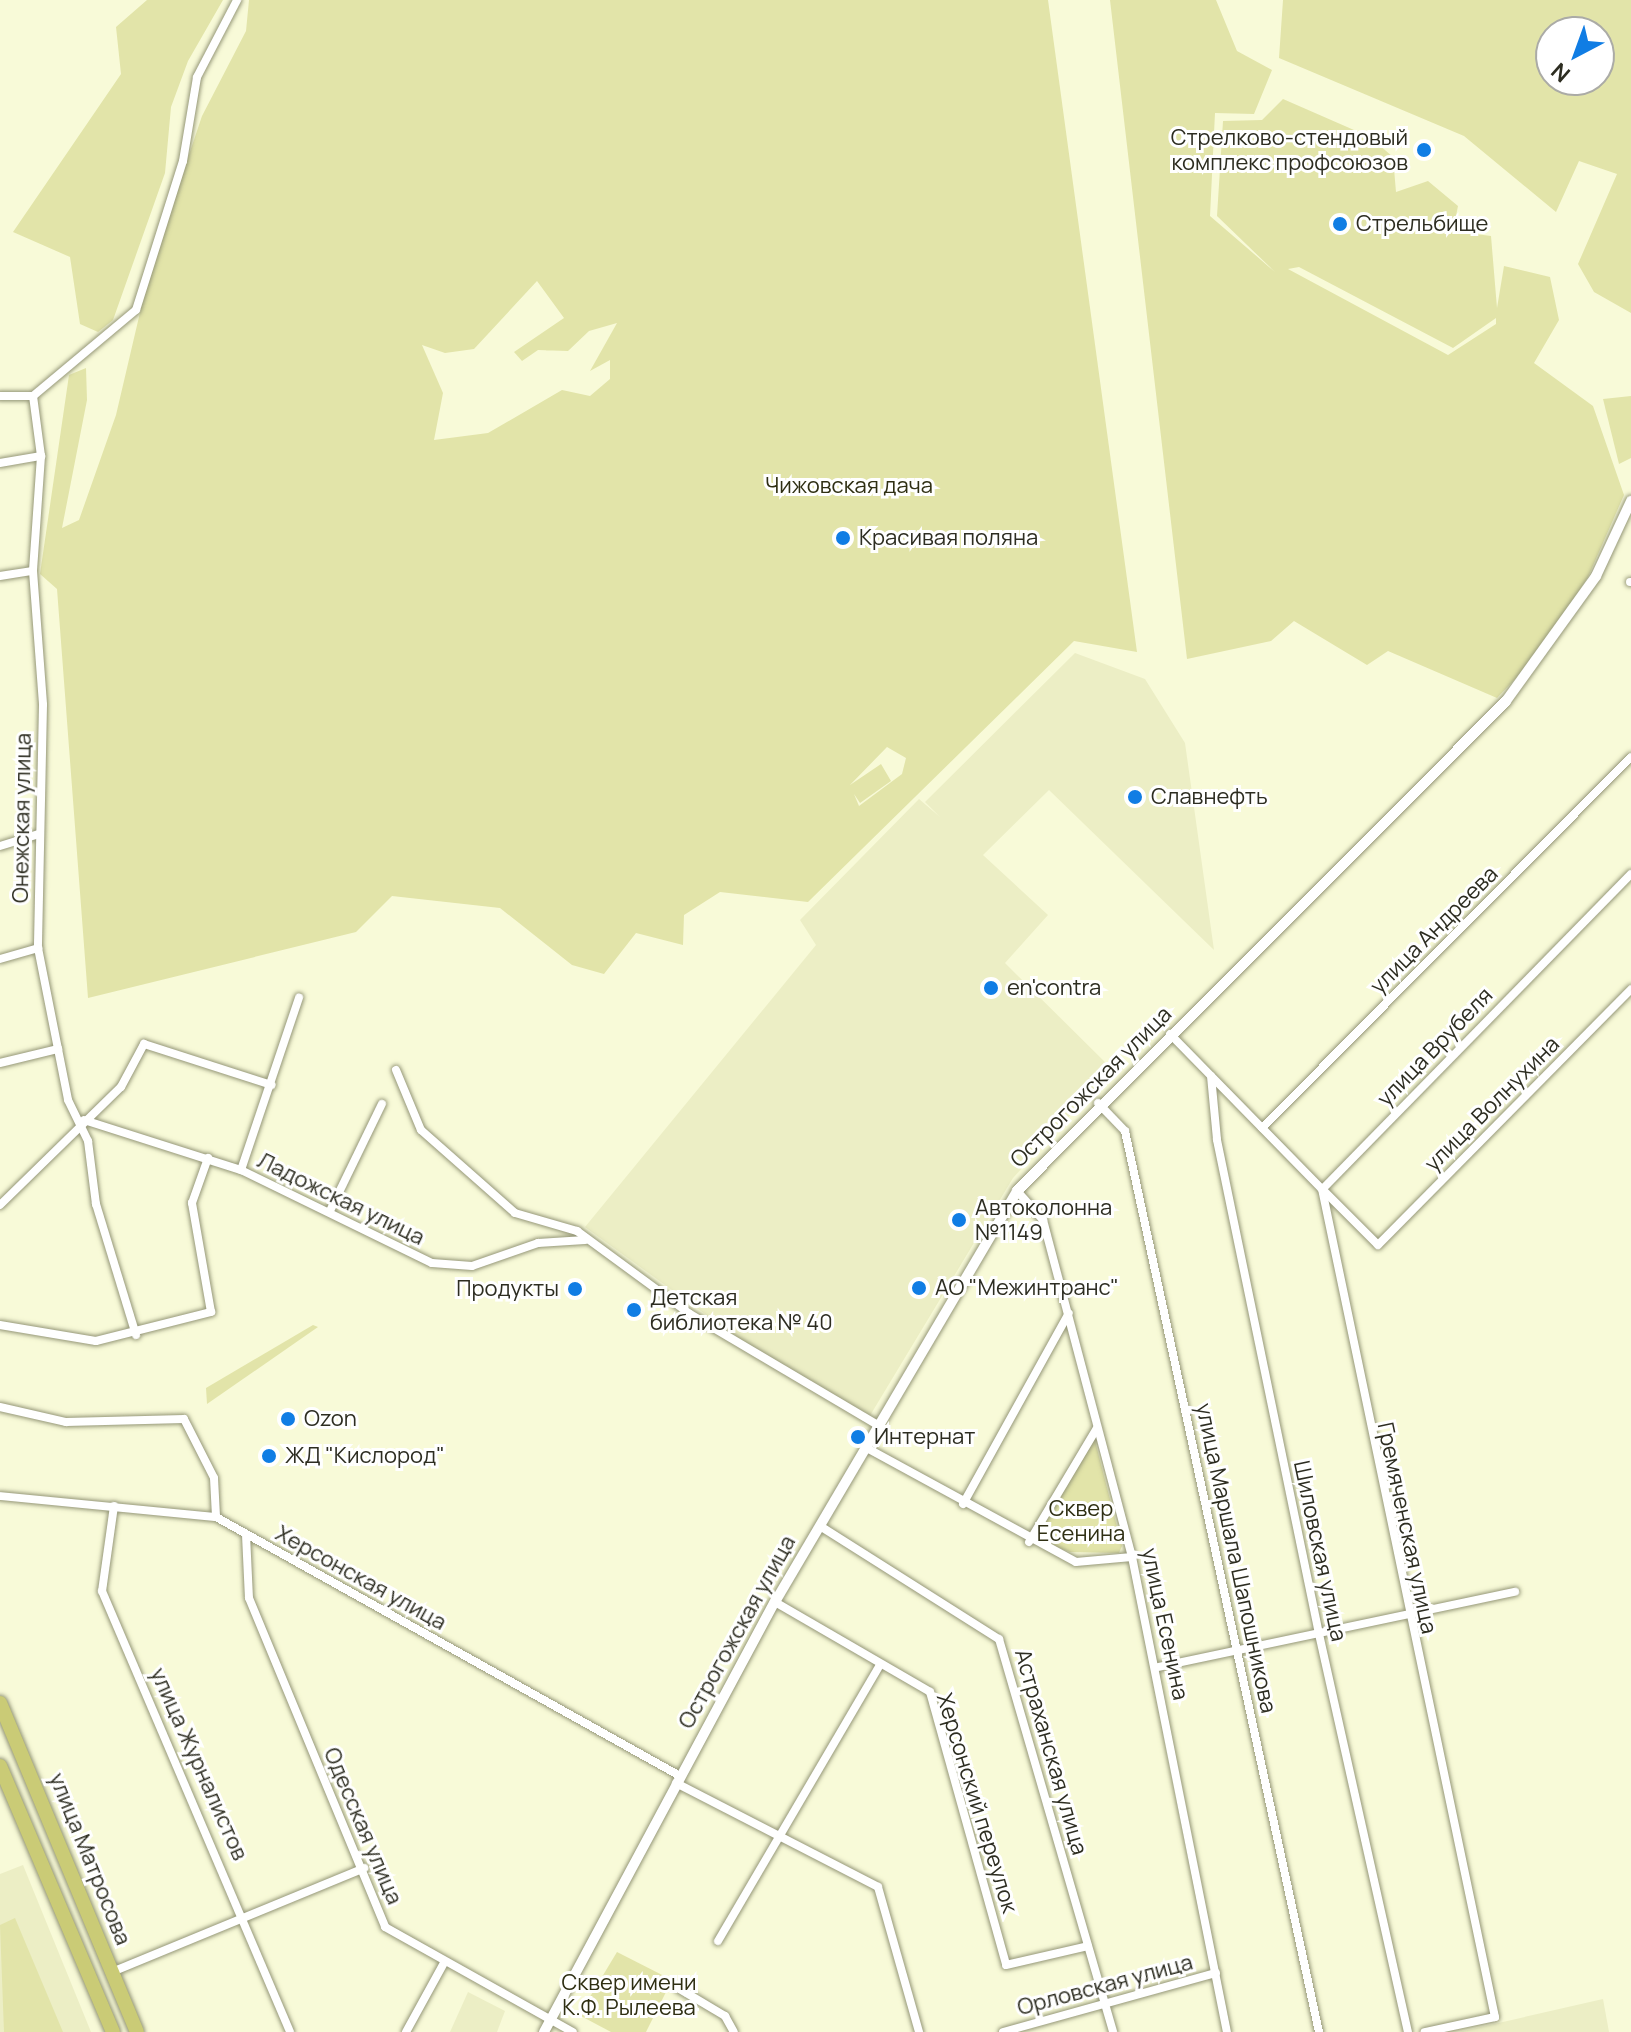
<!DOCTYPE html>
<html>
<head>
<meta charset="utf-8">
<style>
  body { margin:0 }
  #map { position:relative; width:1631px; height:2032px; overflow:hidden; background:#f8fad8; font-family:Manrope,sans-serif }
  div>[style] { position:absolute }
  [style*='--x'] { left:calc(var(--x)*1px); top:calc(var(--y)*1px); width:calc(var(--w)*1px); rotate:calc(var(--a)*1deg) }
  .built>* { inset:0; background:#eceec5 }
  .green>* { inset:0; background:#e2e4a9 }
  .roads { filter:drop-shadow(0 0 2px #959778) drop-shadow(0 0 2px #959778) }
  .minor>* { height:8px; margin:-4px; padding:0 4px; transform-origin:4px; border-radius:4px; background:#fff }
  .tertiary>* { height:10px; margin:-5px; padding:0 5px; transform-origin:5px; border-radius:5px; background:#fff }
  .trunk>* { height:14px; margin:-7px; padding:0 7px; transform-origin:7px; border-radius:7px; background:#cacb76 }
  .dots>* { width:22px; height:22px; translate:-50% -50%; box-sizing:border-box; border:4px solid #fff; border-radius:50% }
  span { translate:-50% -50%; white-space:nowrap; text-align:center; line-height:1.15; -webkit-text-stroke:6px #fff; paint-order:stroke }
  .poi-label { font-size:22px; color:#2d2d21 }
  .right { translate:-100% -50%; text-align:right }
  .left { translate:0 -50%; text-align:left }
  .park-label { font-size:22px; color:#2f2f13 }
  .street-label { font-size:22px; color:#2d2d21 }
  .north { position:absolute; left:1535px; top:16px; width:80px; height:80px; box-sizing:border-box; background:#fff; border:2px solid #ababa6; border-radius:50%; rotate:221deg; font-size:22px; font-weight:700; line-height:32px; text-align:center; color:#2d2d21 }
  .north::after { content:''; display:block; margin:auto; width:28px; height:36px; background:#107de4; clip-path:polygon(50% 0,100% 100%,50% 72%,0 100%) }
</style>
</head>
<body>
<div id="map">
  <div class="built">
    <div style="clip-path:polygon(1075px 653px,1145px 679px,1185px 743px,1214px 950px,1049px 790px,983px 855px,1048px 915px,1005px 963px,1112px 1069px,1013px 1178px,868px 1419px,759px 1353px,585px 1227px,816px 945px,800px 920px,919px 799px,940px 817px,925px 802px)"></div>
    <div style="clip-path:polygon(23px 1865px,91px 2032px,0 2032px,0 1874px)"></div>
    <div style="clip-path:polygon(468px 1992px,505px 2011px,497px 2032px,450px 2032px)"></div>
    <div style="clip-path:polygon(1603px 1999px,1609px 2032px,1459px 2032px)"></div>
  </div>
  <div class="green">
    <div style="clip-path:polygon(147px 0,223px 0,188px 61px,171px 107px,165px 173px,113px 320px,98px 332px,80px 324px,70px 257px,13px 232px,121px 74px,116px 27px)"></div>
    <div style="clip-path:polygon(evenodd,249px 0,1048px 0,1137px 652px,1074px 641px,808px 902px,720px 892px,684px 915px,683px 945px,636px 933px,604px 974px,572px 965px,500px 908px,392px 896px,356px 932px,88px 998px,57px 589px,40px 574px,69px 375px,86px 368px,87px 400px,62px 528px,79px 520px,116px 415px,149px 274px,202px 116px,246px 31px,249px 0,537px 281px,564px 318px,514px 352px,522px 361px,538px 350px,568px 351px,589px 331px,617px 323px,590px 371px,610px 360px,610px 379px,590px 396px,562px 390px,488px 433px,434px 440px,443px 393px,422px 345px,445px 353px,474px 349px,537px 281px,249px 0,887px 747px,906px 758px,902px 774px,859px 806px,854px 794px,860px 803px,891px 781px,881px 764px,850px 785px,887px 747px)"></div>
    <div style="clip-path:polygon(evenodd,1110px 0,1216px 0,1237px 51px,1272px 70px,1254px 114px,1215px 113px,1210px 216px,1275px 272px,1217px 216px,1223px 121px,1262px 120px,1283px 99px,1370px 137px,1393px 157px,1396px 192px,1428px 181px,1458px 206px,1453px 231px,1491px 236px,1497px 308px,1504px 266px,1550px 277px,1559px 320px,1534px 363px,1593px 406px,1624px 495px,1588px 577px,1535px 658px,1497px 698px,1388px 651px,1367px 665px,1294px 621px,1271px 641px,1187px 659px,1110px 0,1299px 267px,1453px 348px,1496px 318px,1496px 324px,1448px 355px,1288px 269px,1299px 267px)"></div>
    <div style="clip-path:polygon(evenodd,1283px 0,1631px 0,1631px 313px,1594px 292px,1578px 264px,1617px 174px,1579px 161px,1556px 212px,1464px 136px,1279px 58px,1283px 0,1551px 32px,1599px 32px,1599px 80px,1551px 80px,1551px 32px)"></div>
    <div style="clip-path:polygon(1631px 396px,1631px 458px,1619px 464px,1603px 399px)"></div>
    <div style="clip-path:polygon(313px 1325px,318px 1327px,207px 1404px,206px 1388px)"></div>
    <div style="clip-path:polygon(1094px 1437px,1122px 1546px,1119px 1553px,1070px 1552px,1033px 1538px)"></div>
    <div style="clip-path:polygon(15px 1918px,63px 2032px,4px 2032px,0 1925px)"></div>
    <div style="clip-path:polygon(617px 1952px,672px 1980px,646px 2032px,611px 2032px,579px 2015px)"></div>
  </div>
  <div class="roads">
    <div class="minor">
      <div style="--x:0;--y:396;--w:33;--a:0"></div>
      <div style="--x:33;--y:396;--w:61;--a:82.4"></div>
      <div style="--x:41;--y:456;--w:115;--a:94"></div>
      <div style="--x:33;--y:571;--w:134;--a:85.7"></div>
      <div style="--x:43;--y:705;--w:243;--a:91.2"></div>
      <div style="--x:38;--y:948;--w:155;--a:78.8"></div>
      <div style="--x:68;--y:1100;--w:46;--a:64"></div>
      <div style="--x:88;--y:1141;--w:64;--a:82.8"></div>
      <div style="--x:96;--y:1204;--w:137;--a:73"></div>
      <div style="--x:33;--y:396;--w:134;--a:-39.9"></div>
      <div style="--x:136;--y:310;--w:156;--a:-72.5"></div>
      <div style="--x:183;--y:161;--w:85;--a:-80.5"></div>
      <div style="--x:197;--y:77;--w:87;--a:-62.5"></div>
      <div style="--x:0;--y:463;--w:42;--a:-9.7"></div>
      <div style="--x:0;--y:576;--w:33;--a:-9"></div>
      <div style="--x:1630;--y:582;--w:1;--a:0"></div>
      <div style="--x:0;--y:846;--w:41;--a:-17.1"></div>
      <div style="--x:1631;--y:874;--w:441;--a:134.4"></div>
      <div style="--x:1322;--y:1189;--w:79;--a:45"></div>
      <div style="--x:1378;--y:1245;--w:360;--a:-45.3"></div>
      <div style="--x:0;--y:959;--w:40;--a:-16"></div>
      <div style="--x:1170;--y:1034;--w:217;--a:45.6"></div>
      <div style="--x:1322;--y:1189;--w:846;--a:78.2"></div>
      <div style="--x:1495;--y:2017;--w:72;--a:167.9"></div>
      <div style="--x:0;--y:1063;--w:60;--a:-13.6"></div>
      <div style="--x:396;--y:1070;--w:65;--a:67.4"></div>
      <div style="--x:421;--y:1130;--w:125;--a:41.4"></div>
      <div style="--x:515;--y:1213;--w:65;--a:16.2"></div>
      <div style="--x:577;--y:1231;--w:140;--a:36.3"></div>
      <div style="--x:690;--y:1314;--w:218;--a:30.6"></div>
      <div style="--x:1211;--y:1076;--w:64;--a:84.6"></div>
      <div style="--x:1217;--y:1140;--w:504;--a:78.33"></div>
      <div style="--x:1319;--y:1634;--w:408;--a:77.4"></div>
      <div style="--x:1098;--y:1103;--w:39;--a:46"></div>
      <div style="--x:1125;--y:1131;--w:922;--a:77.85"></div>
      <div style="--x:84;--y:1120;--w:165;--a:17.7"></div>
      <div style="--x:241;--y:1170;--w:212;--a:26"></div>
      <div style="--x:432;--y:1263;--w:40;--a:4.3"></div>
      <div style="--x:472;--y:1266;--w:70;--a:-19.2"></div>
      <div style="--x:538;--y:1243;--w:47;--a:-3.7"></div>
      <div style="--x:1262;--y:1128;--w:523;--a:-45.15"></div>
      <div style="--x:241;--y:1170;--w:182;--a:-71.4"></div>
      <div style="--x:1017;--y:1191;--w:39;--a:48"></div>
      <div style="--x:1043;--y:1220;--w:349;--a:75.2"></div>
      <div style="--x:1132;--y:1557;--w:484;--a:78.7"></div>
      <div style="--x:0;--y:1205;--w:169;--a:-44.3"></div>
      <div style="--x:121;--y:1087;--w:49;--a:-61.9"></div>
      <div style="--x:144;--y:1044;--w:134;--a:17.8"></div>
      <div style="--x:330;--y:1211;--w:119;--a:-64.1"></div>
      <div style="--x:0;--y:1325;--w:97;--a:9.5"></div>
      <div style="--x:96;--y:1341;--w:119;--a:-14.2"></div>
      <div style="--x:211;--y:1312;--w:111;--a:-99.9"></div>
      <div style="--x:192;--y:1203;--w:48;--a:-70.4"></div>
      <div style="--x:0;--y:1407;--w:68;--a:12.8"></div>
      <div style="--x:66;--y:1422;--w:118;--a:-1.5"></div>
      <div style="--x:184;--y:1419;--w:66;--a:63"></div>
      <div style="--x:214;--y:1478;--w:39;--a:87"></div>
      <div style="--x:865;--y:1447;--w:240;--a:28.6"></div>
      <div style="--x:1076;--y:1562;--w:56;--a:-5.1"></div>
      <div style="--x:0;--y:1496;--w:217;--a:5.6"></div>
      <div style="--x:216;--y:1517;--w:531;--a:29.17"></div>
      <div style="--x:963;--y:1504;--w:218;--a:-61"></div>
      <div style="--x:114;--y:1506;--w:86;--a:98"></div>
      <div style="--x:102;--y:1591;--w:479;--a:66.9"></div>
      <div style="--x:820;--y:1526;--w:212;--a:32.3"></div>
      <div style="--x:999;--y:1639;--w:409;--a:73.8"></div>
      <div style="--x:246;--y:1535;--w:63;--a:87.3"></div>
      <div style="--x:249;--y:1598;--w:356;--a:67.5"></div>
      <div style="--x:385;--y:1927;--w:215;--a:29.2"></div>
      <div style="--x:1029;--y:1542;--w:133;--a:-59.2"></div>
      <div style="--x:775;--y:1602;--w:179;--a:30.1"></div>
      <div style="--x:930;--y:1692;--w:283;--a:74.4"></div>
      <div style="--x:1006;--y:1965;--w:84;--a:-13"></div>
      <div style="--x:1158;--y:1667;--w:365;--a:-11.9"></div>
      <div style="--x:676;--y:1783;--w:227;--a:27.2"></div>
      <div style="--x:878;--y:1887;--w:151;--a:74.2"></div>
      <div style="--x:718;--y:1941;--w:320;--a:-59.6"></div>
      <div style="--x:112;--y:1972;--w:273;--a:-22.4"></div>
      <div style="--x:678;--y:1988;--w:55;--a:30.8"></div>
      <div style="--x:725;--y:2016;--w:18;--a:61"></div>
      <div style="--x:406;--y:2032;--w:79;--a:-61.2"></div>
      <div style="--x:1003;--y:2032;--w:221;--a:-15.5"></div>
    </div>
    <div class="tertiary">
      <div style="--x:544;--y:2032;--w:488;--a:-61.8"></div>
      <div style="--x:775;--y:1602;--w:477;--a:-59.5"></div>
      <div style="--x:1017;--y:1191;--w:692;--a:-45.06"></div>
      <div style="--x:1506;--y:701;--w:154;--a:-54.2"></div>
      <div style="--x:1596;--y:576;--w:83;--a:-65"></div>
    </div>
    <div class="trunk">
      <div style="--x:0;--y:1703;--w:356;--a:67.4"></div>
      <div style="--x:0;--y:1766;--w:289;--a:67"></div>
    </div>
  </div>
  <div class="dots">
    <div style="left:1424px;top:150px;background:#107de4"></div>
    <div style="left:1340px;top:224px;background:#107de4"></div>
    <div style="left:843px;top:538px;background:#107de4"></div>
    <div style="left:1135px;top:797px;background:#107de4"></div>
    <div style="left:991px;top:988px;background:#107de4"></div>
    <div style="left:959px;top:1220px;background:#107de4"></div>
    <div style="left:919px;top:1288px;background:#107de4"></div>
    <div style="left:575px;top:1289px;background:#107de4"></div>
    <div style="left:634px;top:1310px;background:#107de4"></div>
    <div style="left:288px;top:1419px;background:#107de4"></div>
    <div style="left:858px;top:1437px;background:#107de4"></div>
    <div style="left:269px;top:1456px;background:#107de4"></div>
  </div>
  <div class="poi-label">
    <span class="right" style="left:1408px;top:150px">Стрелково-стендовый<br>комплекс профсоюзов</span>
    <span class="left" style="left:1356px;top:224px">Стрельбище</span>
    <span class="left" style="left:859px;top:538px">Красивая поляна</span>
    <span class="left" style="left:1151px;top:797px">Cлавнефть</span>
    <span class="left" style="left:1007px;top:988px">en'contra</span>
    <span class="left" style="left:975px;top:1220px">Автоколонна<br>№1149</span>
    <span class="left" style="left:935px;top:1288px">АО "Межинтранс"</span>
    <span class="right" style="left:559px;top:1289px">Продукты</span>
    <span class="left" style="left:650px;top:1310px">Детская<br>библиотека № 40</span>
    <span class="left" style="left:304px;top:1419px">Ozon</span>
    <span class="left" style="left:874px;top:1437px">Интернат</span>
    <span class="left" style="left:285px;top:1456px">ЖД "Кислород"</span>
  </div>
  <div class="park-label">
    <span style="left:849px;top:486px">Чижовская дача</span>
    <span style="left:1081px;top:1521px">Сквер<br>Есенина</span>
    <span style="left:629px;top:1995px">Сквер имени<br>К.Ф. Рылеева</span>
  </div>
  <div class="street-label">
    <span style="left:22px;top:818px;rotate:-89deg">Онежская улица</span>
    <span style="left:1434px;top:930px;rotate:-45deg">улица Андреева</span>
    <span style="left:1435px;top:1047px;rotate:-46deg">улица Врубеля</span>
    <span style="left:1091px;top:1087px;rotate:-45deg">Острогожская улица</span>
    <span style="left:1492px;top:1104px;rotate:-45deg">улица Волнухина</span>
    <span style="left:341px;top:1199px;rotate:26deg">Ладожская улица</span>
    <span style="left:1407px;top:1528px;rotate:78deg">Гремяченская улица</span>
    <span style="left:1320px;top:1551px;rotate:78deg">Шиловская улица</span>
    <span style="left:1236px;top:1558px;rotate:78deg">улица Маршала Шапошникова</span>
    <span style="left:361px;top:1578px;rotate:29deg">Херсонская улица</span>
    <span style="left:1165px;top:1624px;rotate:78deg">улица Есенина</span>
    <span style="left:737px;top:1632px;rotate:-61deg">Острогожская улица</span>
    <span style="left:1051px;top:1752px;rotate:74deg">Астраханская улица</span>
    <span style="left:199px;top:1764px;rotate:66deg">улица Журналистов</span>
    <span style="left:977px;top:1803px;rotate:73deg">Херсонский переулок</span>
    <span style="left:363px;top:1826px;rotate:67deg">Одесская улица</span>
    <span style="left:90px;top:1859px;rotate:68deg">улица Матросова</span>
    <span style="left:1105px;top:1985px;rotate:-15deg">Орловская улица</span>
  </div>
  <div class="north">N</div>
</div>
</body>
</html>
